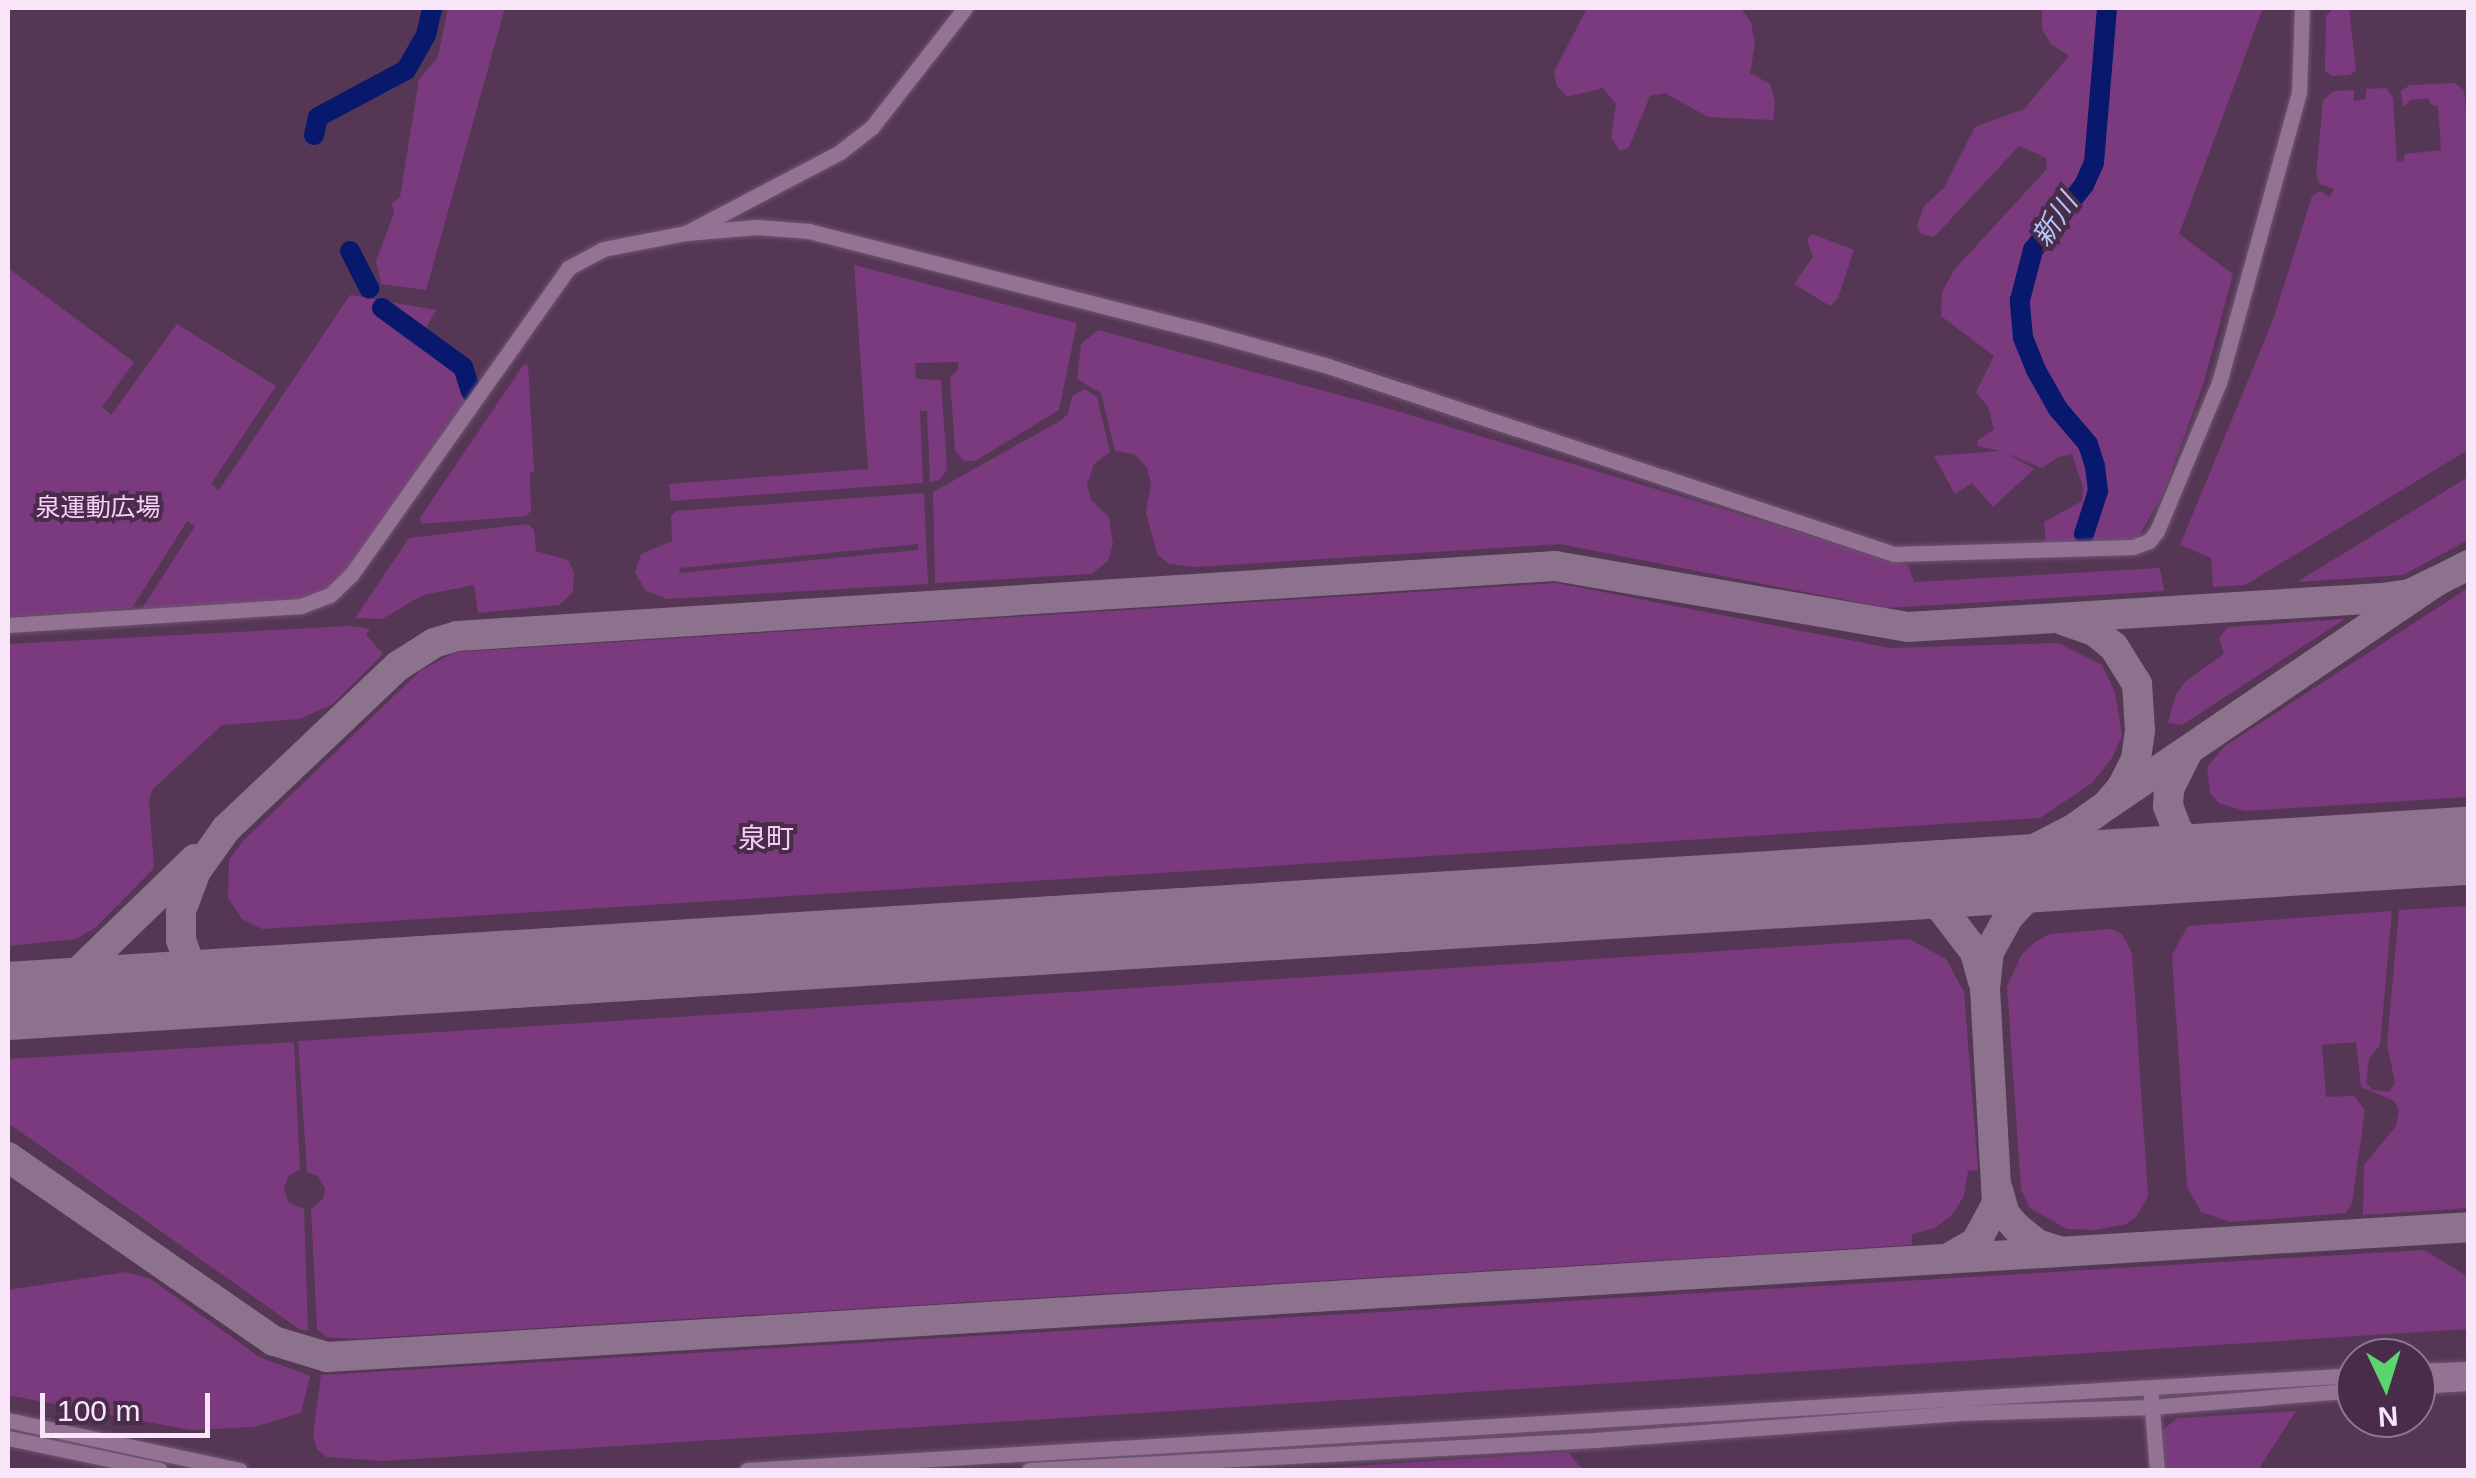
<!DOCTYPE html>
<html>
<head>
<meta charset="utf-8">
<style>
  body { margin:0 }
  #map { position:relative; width:2476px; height:1478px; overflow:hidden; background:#553755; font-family:Helvetica,"Noto Sans JP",sans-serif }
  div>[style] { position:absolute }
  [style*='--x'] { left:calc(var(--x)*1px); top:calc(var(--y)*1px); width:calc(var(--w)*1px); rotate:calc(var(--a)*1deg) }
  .green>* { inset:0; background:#7a3a7d }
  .river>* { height:20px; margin:-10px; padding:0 10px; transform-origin:10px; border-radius:10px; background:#08186d }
  .taxiway>* { height:30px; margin:-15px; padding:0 15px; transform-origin:15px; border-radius:15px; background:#8c728c }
  .runway>* { height:78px; margin:-39px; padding:0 39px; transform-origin:39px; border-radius:39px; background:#8c728c }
  .roads { filter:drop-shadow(0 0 2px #6e556f) drop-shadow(0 0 2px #6e556f) }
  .tertiary>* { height:15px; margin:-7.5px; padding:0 7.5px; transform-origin:7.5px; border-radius:7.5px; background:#937293 }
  span { translate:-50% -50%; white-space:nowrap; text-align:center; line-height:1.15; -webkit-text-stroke:8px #492c4a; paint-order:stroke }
  .park-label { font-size:25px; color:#f8d0f8 }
  .water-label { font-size:28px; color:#b4c9f8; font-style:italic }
  .neighbourhood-label { font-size:28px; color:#f4cff4 }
  .frame { position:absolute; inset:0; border:10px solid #f8e5f8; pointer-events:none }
  .north { position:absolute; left:2336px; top:1338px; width:100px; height:100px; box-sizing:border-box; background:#492c4a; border:2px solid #8f7690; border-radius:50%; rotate:176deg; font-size:28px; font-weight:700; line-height:40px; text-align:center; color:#f8e5f8 }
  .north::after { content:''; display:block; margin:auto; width:35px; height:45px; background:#5dd56d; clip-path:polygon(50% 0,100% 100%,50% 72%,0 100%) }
  .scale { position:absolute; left:40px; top:1393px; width:170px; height:45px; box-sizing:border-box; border:5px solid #f8e5f8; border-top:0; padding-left:12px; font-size:30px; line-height:35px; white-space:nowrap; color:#f8e5f8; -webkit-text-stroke:8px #492c4a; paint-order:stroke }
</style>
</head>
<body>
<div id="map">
  <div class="green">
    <div style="clip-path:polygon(448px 8px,505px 8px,426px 290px,381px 284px,376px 261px,394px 213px,392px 203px,400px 197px,419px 79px,438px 57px)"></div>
    <div style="clip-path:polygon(1587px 8px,1741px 8px,1751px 23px,1755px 44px,1750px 73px,1770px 84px,1775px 101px,1773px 120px,1708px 117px,1665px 93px,1650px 96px,1629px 147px,1620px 151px,1611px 137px,1616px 104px,1603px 88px,1567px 97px,1557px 86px,1554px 72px)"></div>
    <div style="clip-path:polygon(2042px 8px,2263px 8px,2179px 234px,2233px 274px,2204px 382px,2163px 494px,2137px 540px,2046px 543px,2044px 522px,2082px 501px,2083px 487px,2072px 454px,2058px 457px,2042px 468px,2006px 453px,2034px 469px,1993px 507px,1972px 483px,1955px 494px,1934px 456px,2000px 451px,1978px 446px,1977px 441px,1994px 429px,1988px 407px,1976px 392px,1994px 356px,1941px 316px,1942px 292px,1954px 270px,2047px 169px,2046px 158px,2019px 146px,1934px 237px,1921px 234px,1917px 226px,1924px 206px,1944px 188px,1975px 127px,2024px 109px,2069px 56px,2051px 44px,2042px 29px)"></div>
    <div style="clip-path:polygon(2349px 8px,2356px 70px,2350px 75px,2332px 76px,2325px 71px,2326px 16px,2332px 10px)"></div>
    <div style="clip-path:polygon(2454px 83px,2464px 90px,2468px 133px,2468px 450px,2245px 585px,2213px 587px,2211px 558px,2180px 545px,2273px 320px,2312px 196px,2320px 191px,2330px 197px,2334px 189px,2320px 184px,2316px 175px,2323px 100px,2334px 91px,2354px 90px,2354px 101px,2366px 99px,2366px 89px,2386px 88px,2393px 98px,2397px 161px,2403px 162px,2405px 154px,2441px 150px,2438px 106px,2431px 105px,2428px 98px,2411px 100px,2403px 107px,2401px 91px,2410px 85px)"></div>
    <div style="clip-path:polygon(1812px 234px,1854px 250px,1838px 298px,1830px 306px,1794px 284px,1813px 257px,1807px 240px)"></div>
    <div style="clip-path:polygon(854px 265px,1077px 323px,1059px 410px,975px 461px,964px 461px,955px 451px,950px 378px,958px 370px,958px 362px,915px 363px,916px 379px,941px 380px,947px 469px,940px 480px,930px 482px,927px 411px,920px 411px,923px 483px,671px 501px,669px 484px,868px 469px)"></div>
    <div style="clip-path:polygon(8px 268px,134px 362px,102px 407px,111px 415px,177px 324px,276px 386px,211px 484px,219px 490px,350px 295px,436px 310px,417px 344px,456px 374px,468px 400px,345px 575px,326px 591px,305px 598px,142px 609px,195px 526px,187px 521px,132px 608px,8px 617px)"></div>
    <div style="clip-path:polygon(1098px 330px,1380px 406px,1908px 565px,1914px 582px,2160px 568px,2164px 591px,1886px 608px,1560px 544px,1197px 567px,1169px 564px,1157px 554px,1146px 512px,1151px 484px,1147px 468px,1134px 454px,1115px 451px,1101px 393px,1077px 379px,1081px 344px)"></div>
    <div style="clip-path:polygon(524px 364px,528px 365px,534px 472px,530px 473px,531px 511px,526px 516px,421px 524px,420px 518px)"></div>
    <div style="clip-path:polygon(1085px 389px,1097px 397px,1110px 452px,1094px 464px,1087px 485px,1091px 500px,1109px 517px,1113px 544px,1108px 561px,1091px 574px,935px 583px,933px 492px,1060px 421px,1068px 414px,1072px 396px)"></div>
    <div style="clip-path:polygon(2468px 477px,2468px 540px,2403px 575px,2297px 582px)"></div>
    <div style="clip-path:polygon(evenodd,924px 493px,928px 584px,667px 599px,646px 591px,635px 573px,641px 554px,672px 541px,671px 516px,676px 511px,924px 493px,918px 544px,918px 550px,679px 573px,680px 568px,918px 544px)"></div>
    <div style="clip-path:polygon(528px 524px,534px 530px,536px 551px,568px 560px,574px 572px,573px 592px,559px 605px,478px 613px,474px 585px,423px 595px,382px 619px,355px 618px,409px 538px)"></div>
    <div style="clip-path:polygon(1557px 583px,1890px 648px,2058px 643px,2102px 665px,2115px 692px,2122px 736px,2112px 758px,2092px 783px,2040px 818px,262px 929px,242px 919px,228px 898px,229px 860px,243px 841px,420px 671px,455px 652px)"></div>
    <div style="clip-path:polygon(2468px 588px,2468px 797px,2245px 811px,2219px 803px,2210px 793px,2207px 767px,2225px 746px)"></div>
    <div style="clip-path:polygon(2345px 619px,2182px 725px,2168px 723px,2176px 694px,2186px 681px,2224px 654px,2219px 638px,2228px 627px)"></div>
    <div style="clip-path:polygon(349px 626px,370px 629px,366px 635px,383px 654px,333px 704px,300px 719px,222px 725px,153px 789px,149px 799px,154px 868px,95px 928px,76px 939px,8px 946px,8px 644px)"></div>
    <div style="clip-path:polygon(2468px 906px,2468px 1208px,2363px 1215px,2364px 1165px,2396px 1126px,2399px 1109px,2394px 1101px,2361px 1087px,2356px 1042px,2322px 1045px,2326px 1097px,2354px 1096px,2365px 1110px,2352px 1203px,2346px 1213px,2230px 1222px,2201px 1212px,2187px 1186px,2172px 955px,2188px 926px,2392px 911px,2380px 1045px,2369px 1059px,2366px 1082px,2373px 1090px,2389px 1092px,2395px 1083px,2387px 1044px,2399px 910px)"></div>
    <div style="clip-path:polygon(2111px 929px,2122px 934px,2132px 953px,2148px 1196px,2137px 1216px,2126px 1224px,2095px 1230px,2067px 1229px,2030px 1208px,2021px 1190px,2007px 986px,2022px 954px,2035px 942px,2050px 934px)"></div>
    <div style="clip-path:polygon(1909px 939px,1946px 959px,1964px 992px,1978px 1170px,1968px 1171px,1964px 1196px,1952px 1215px,1935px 1228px,1912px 1234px,1912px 1245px,355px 1339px,326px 1337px,317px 1329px,311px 1209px,323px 1199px,325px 1188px,318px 1176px,307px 1172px,298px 1041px)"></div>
    <div style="clip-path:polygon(294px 1042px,300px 1170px,288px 1176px,284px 1189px,289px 1203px,304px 1209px,308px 1331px,299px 1329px,8px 1123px,8px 1059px)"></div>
    <div style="clip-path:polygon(2424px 1250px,2468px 1277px,2468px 1329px,382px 1461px,326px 1457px,317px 1449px,313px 1436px,321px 1375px)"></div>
    <div style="clip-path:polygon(126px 1272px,151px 1279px,259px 1357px,310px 1376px,301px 1413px,254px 1427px,190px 1430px,8px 1395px,8px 1290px)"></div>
    <div style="clip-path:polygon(2296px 1411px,2258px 1470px,2165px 1469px,2163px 1430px,2177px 1418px)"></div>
    <div style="clip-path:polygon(1568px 1452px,1583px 1470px,1294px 1470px)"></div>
  </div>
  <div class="river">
    <div style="--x:314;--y:135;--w:18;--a:-77"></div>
    <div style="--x:318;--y:117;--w:100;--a:-28.1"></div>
    <div style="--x:406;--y:70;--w:40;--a:-60.3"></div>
    <div style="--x:426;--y:35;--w:28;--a:-77"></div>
    <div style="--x:350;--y:251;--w:42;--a:62.8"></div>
    <div style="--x:382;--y:308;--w:100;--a:36.1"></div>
    <div style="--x:463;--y:367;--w:26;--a:72"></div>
    <div style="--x:2084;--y:534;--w:45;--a:-72"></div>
    <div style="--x:2098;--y:491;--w:25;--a:-97"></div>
    <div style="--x:2095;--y:466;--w:23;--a:-108"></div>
    <div style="--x:2088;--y:444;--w:46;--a:-130.6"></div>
    <div style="--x:2058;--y:409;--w:45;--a:-119.4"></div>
    <div style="--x:2036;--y:370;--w:35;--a:-112"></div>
    <div style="--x:2023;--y:338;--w:38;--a:-95"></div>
    <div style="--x:2020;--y:300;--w:52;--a:-75.4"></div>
    <div style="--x:2033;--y:250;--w:83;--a:-51.9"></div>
    <div style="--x:2084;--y:185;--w:24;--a:-66"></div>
    <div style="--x:2094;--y:163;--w:156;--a:-85.2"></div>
  </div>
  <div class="taxiway">
    <div style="--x:2187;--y:753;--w:40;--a:116.6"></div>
    <div style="--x:2169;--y:789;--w:17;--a:93"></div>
    <div style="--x:2168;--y:806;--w:28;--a:69"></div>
    <div style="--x:2178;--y:832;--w:43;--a:37.4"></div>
    <div style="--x:2212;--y:858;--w:34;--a:3"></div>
    <div style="--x:2107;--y:805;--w:399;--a:-34.2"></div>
    <div style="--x:2437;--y:581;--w:35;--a:-27"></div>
    <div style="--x:1949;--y:879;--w:54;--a:-14"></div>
    <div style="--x:2001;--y:866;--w:83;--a:-27.2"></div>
    <div style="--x:2075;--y:828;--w:39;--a:-36"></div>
    <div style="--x:2107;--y:805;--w:23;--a:-50"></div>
    <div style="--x:2122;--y:787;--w:31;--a:-63"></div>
    <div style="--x:2136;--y:759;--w:29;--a:-82"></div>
    <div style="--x:2140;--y:730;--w:46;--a:-93.7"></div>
    <div style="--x:2137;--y:684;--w:44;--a:-121.9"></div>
    <div style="--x:2114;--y:647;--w:26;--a:-141"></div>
    <div style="--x:2094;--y:631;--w:31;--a:-161"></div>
    <div style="--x:1852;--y:885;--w:49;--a:7"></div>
    <div style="--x:1901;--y:891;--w:40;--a:20.2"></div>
    <div style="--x:1939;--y:905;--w:59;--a:52.5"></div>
    <div style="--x:1975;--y:952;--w:30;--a:75"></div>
    <div style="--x:244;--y:986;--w:42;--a:-165"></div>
    <div style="--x:203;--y:975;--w:21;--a:-135"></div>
    <div style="--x:188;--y:960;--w:21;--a:-109"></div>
    <div style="--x:181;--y:940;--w:29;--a:-90"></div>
    <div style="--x:181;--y:911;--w:43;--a:-69.4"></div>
    <div style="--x:196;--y:871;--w:52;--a:-54.5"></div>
    <div style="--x:226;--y:829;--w:237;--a:-43.5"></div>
    <div style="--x:398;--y:666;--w:43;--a:-32.6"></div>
    <div style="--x:434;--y:643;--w:24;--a:-17"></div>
    <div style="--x:457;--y:636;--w:1100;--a:-3.65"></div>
    <div style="--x:1555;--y:566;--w:358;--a:9.8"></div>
    <div style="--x:1908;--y:627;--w:475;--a:-3.5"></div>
    <div style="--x:2382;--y:598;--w:28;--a:-8"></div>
    <div style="--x:2410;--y:594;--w:30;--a:-26"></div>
    <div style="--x:8;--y:1006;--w:70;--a:-23.6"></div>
    <div style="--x:72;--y:978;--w:171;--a:-44.1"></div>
    <div style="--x:8;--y:1157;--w:323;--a:34.7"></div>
    <div style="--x:274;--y:1341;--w:55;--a:16.8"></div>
    <div style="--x:327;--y:1357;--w:2145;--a:-3.47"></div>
    <div style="--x:1998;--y:1190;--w:25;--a:74"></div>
    <div style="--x:2005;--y:1214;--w:17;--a:50"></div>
    <div style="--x:2016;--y:1227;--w:27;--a:39"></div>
    <div style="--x:2037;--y:1244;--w:22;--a:18"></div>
    <div style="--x:1947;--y:1259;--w:34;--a:-30"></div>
    <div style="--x:1976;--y:1242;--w:44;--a:-61.7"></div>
    <div style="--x:1997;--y:1203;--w:214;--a:-93.2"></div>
    <div style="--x:1985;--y:989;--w:37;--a:-84"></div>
    <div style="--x:1989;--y:952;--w:41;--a:-60.9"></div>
    <div style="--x:2009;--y:916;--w:32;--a:-46"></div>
    <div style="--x:2031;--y:893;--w:74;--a:-18.2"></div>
  </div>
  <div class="runway">
    <div style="--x:8;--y:1001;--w:2465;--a:-3.61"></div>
  </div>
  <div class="roads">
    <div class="tertiary">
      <div style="--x:686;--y:233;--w:71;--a:-4.8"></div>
      <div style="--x:757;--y:227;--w:52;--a:4.4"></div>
      <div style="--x:809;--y:231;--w:406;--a:14.3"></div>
      <div style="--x:1202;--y:331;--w:131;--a:15.5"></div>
      <div style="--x:1328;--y:366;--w:596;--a:18.37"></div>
      <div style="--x:1894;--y:554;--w:239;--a:-1.7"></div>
      <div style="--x:2133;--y:547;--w:17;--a:-21"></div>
      <div style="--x:2149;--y:541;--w:13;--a:-51"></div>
      <div style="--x:2157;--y:531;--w:160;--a:-67.3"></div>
      <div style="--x:2219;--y:383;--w:301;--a:-74.6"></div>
      <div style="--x:2299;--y:93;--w:85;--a:-88"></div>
      <div style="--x:8;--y:625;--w:294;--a:-3.7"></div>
      <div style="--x:301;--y:606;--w:31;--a:-21"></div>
      <div style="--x:330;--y:595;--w:29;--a:-44"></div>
      <div style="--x:351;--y:575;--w:376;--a:-54.7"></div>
      <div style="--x:568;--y:268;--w:40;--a:-28"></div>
      <div style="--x:603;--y:249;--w:85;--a:-10.9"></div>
      <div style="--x:686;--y:233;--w:174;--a:-27.7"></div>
      <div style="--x:840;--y:152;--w:41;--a:-38"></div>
      <div style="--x:872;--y:127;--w:151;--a:-52"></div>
      <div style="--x:2416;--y:1371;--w:52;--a:-2.2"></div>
      <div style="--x:2416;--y:1386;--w:52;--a:-3.3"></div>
      <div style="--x:2151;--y:1397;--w:73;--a:85.3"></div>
      <div style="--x:8;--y:1420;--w:237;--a:12.2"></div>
      <div style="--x:8;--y:1438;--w:155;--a:11.9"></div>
      <div style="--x:747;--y:1470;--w:1612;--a:-3.38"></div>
      <div style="--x:1029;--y:1470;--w:566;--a:-3.04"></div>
      <div style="--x:1594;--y:1440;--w:365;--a:-4.2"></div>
      <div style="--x:1958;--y:1413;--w:193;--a:-1.8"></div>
      <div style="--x:2151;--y:1407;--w:206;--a:-4.7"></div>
    </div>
  </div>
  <div class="park-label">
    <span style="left:98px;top:507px">泉運動広場</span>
  </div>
  <div class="water-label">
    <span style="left:2055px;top:220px;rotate:-56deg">新川</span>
  </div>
  <div class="neighbourhood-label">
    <span style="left:766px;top:839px">泉町</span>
  </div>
  <div class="frame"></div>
  <div class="north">N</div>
  <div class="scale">100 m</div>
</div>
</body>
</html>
